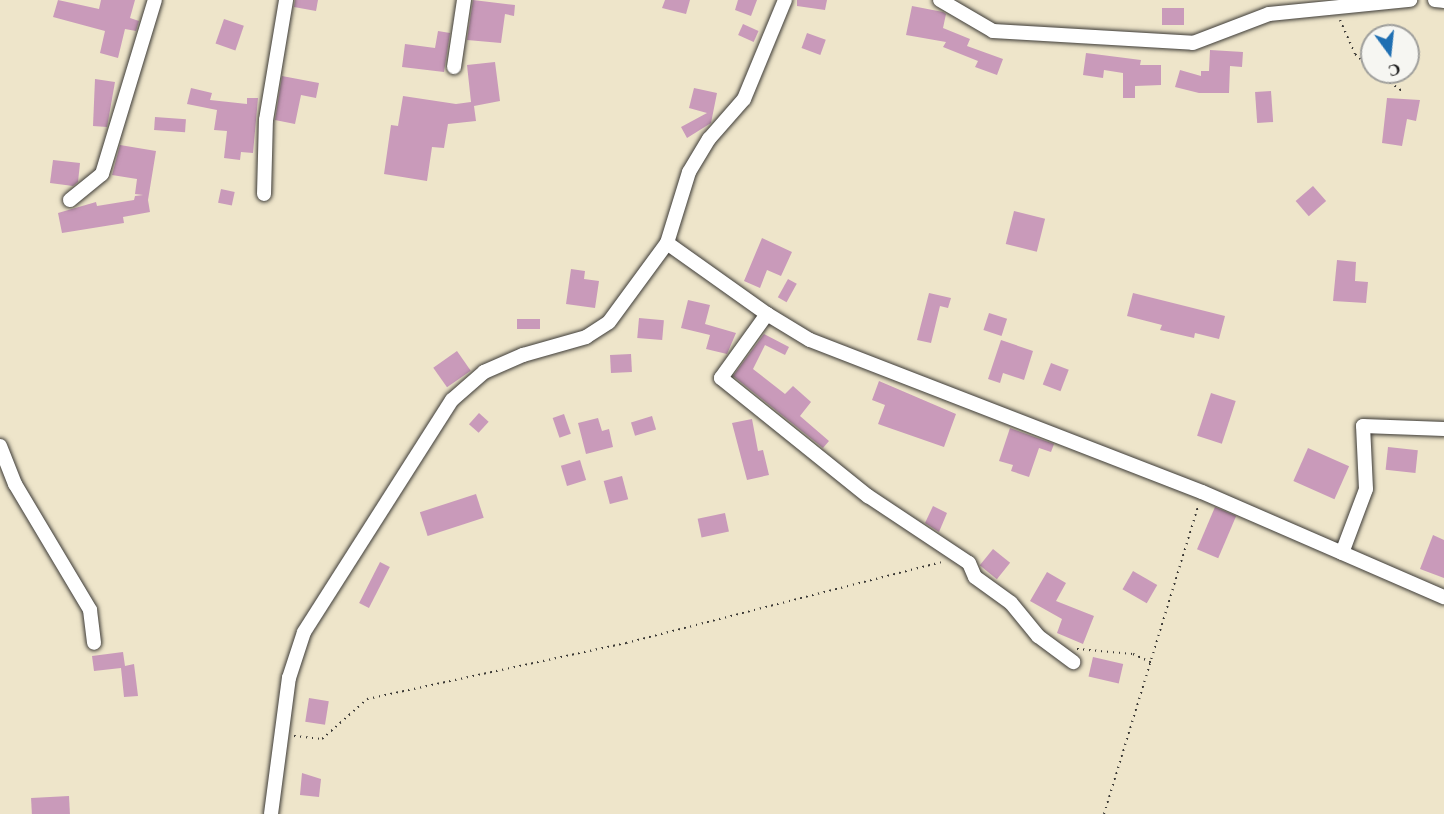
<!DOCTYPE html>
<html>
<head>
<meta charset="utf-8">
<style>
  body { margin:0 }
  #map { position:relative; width:1444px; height:814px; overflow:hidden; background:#eee5ca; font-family:"EB Garamond",serif }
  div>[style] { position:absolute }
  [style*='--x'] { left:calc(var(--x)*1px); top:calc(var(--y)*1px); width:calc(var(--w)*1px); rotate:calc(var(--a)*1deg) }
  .building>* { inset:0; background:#c99aba; transform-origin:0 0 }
  .path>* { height:2px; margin-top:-1px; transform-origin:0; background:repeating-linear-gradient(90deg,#3c3a36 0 1.5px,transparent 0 6px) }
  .roads { filter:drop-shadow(0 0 2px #3c3a36) drop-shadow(0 0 2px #3c3a36) }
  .minor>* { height:14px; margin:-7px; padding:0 7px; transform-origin:7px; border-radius:7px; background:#fff }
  span { translate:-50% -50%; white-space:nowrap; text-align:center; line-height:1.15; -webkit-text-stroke:6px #f6f6f2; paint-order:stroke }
  .north { position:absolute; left:1360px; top:24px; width:60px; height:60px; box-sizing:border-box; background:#f6f6f2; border:2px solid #9f9f9c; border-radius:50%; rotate:165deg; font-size:16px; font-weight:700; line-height:24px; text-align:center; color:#1c1c1c }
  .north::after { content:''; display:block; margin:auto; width:21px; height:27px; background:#1f6fb2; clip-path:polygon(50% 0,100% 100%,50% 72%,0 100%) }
</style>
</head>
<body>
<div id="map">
  <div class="building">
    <div style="clip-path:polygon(58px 0,99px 9px,101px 0,135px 0,130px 18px,139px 21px,136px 31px,125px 29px,118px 58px,100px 53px,105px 31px,53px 17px)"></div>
    <div style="clip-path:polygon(295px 0,318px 0,316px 11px,294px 7px)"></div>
    <div style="clip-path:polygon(473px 0,515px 5px,514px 16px,505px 14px,501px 43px,467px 40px)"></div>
    <div style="clip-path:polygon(665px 0,690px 0,686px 14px,662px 8px)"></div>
    <div style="clip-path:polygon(738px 0,757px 0,751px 16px,735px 10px)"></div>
    <div style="clip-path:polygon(797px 0,827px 0,825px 10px,797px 6px)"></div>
    <div style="clip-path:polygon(912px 6px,943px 12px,946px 14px,943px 28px,970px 39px,967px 46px,1003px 59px,997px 75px,975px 67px,978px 61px,943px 47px,946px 42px,906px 35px)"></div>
    <div style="left:1184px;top:8px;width:17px;height:22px;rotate:90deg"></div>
    <div style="left:224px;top:19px;width:21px;height:26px;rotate:19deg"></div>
    <div style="left:743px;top:24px;width:17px;height:12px;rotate:24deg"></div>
    <div style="clip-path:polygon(438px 31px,450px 33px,444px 72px,402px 67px,405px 44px,435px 48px)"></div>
    <div style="left:807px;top:33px;width:20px;height:16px;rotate:20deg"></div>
    <div style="clip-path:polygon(1210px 50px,1243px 52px,1242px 67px,1230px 66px,1229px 93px,1199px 93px,1175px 87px,1180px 70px,1201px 76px,1201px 71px,1209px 71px)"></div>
    <div style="clip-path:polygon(1086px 53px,1141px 60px,1140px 65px,1161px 65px,1161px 85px,1135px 86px,1135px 98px,1123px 98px,1123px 73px,1104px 70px,1103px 78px,1083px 75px)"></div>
    <div style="clip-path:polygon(495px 62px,500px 101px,474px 106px,476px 121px,448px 124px,444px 148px,432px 147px,427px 181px,384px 174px,391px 125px,398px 126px,403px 96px,456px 104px,471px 102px,467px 65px)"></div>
    <div style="clip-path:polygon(282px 76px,319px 83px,316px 98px,301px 95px,295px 124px,275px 120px)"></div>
    <div style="clip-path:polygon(95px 79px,115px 82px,107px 127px,93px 126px)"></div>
    <div style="clip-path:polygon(191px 88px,212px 93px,210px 100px,247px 104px,247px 98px,258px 98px,253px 153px,241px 152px,240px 160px,224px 158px,227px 131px,214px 130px,217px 110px,187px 104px)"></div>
    <div style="clip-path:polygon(694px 88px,717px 93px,711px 123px,687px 138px,681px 127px,707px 113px,689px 108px)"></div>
    <div style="left:1271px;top:91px;width:31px;height:16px;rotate:86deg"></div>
    <div style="clip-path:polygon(1387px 98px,1420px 100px,1416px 121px,1407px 119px,1402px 146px,1382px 143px)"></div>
    <div style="left:155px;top:117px;width:31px;height:13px;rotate:4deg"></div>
    <div style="clip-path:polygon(120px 145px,156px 151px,148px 200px,150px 212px,123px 217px,124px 223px,62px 233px,58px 213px,96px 202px,97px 206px,134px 200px,135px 196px,143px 195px,135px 194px,137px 179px,112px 175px)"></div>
    <div style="clip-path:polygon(53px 160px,80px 163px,78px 182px,73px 186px,50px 183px)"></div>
    <div style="left:1313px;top:186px;width:20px;height:23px;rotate:49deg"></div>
    <div style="left:221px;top:189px;width:14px;height:14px;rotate:12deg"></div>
    <div style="left:1014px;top:211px;width:32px;height:34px;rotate:14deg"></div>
    <div style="clip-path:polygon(762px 238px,792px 252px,781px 276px,767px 270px,760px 288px,744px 281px)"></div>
    <div style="clip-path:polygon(1337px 260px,1356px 262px,1355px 281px,1368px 282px,1366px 303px,1333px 301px)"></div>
    <div style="clip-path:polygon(571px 269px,585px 271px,584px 279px,599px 281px,595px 308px,566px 304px)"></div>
    <div style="left:788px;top:279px;width:10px;height:21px;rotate:29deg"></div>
    <div style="clip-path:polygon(929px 293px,951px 298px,948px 308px,940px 306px,931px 343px,917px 340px)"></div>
    <div style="clip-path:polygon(1133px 293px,1225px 316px,1219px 339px,1195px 333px,1194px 338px,1160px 330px,1162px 325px,1127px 316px)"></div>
    <div style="clip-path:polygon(688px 300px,710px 305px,705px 324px,736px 333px,727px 354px,706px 349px,710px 335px,681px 328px)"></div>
    <div style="left:989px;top:313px;width:19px;height:18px;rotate:18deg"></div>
    <div style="left:639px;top:318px;width:25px;height:20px;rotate:5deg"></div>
    <div style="left:540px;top:319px;width:10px;height:23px;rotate:90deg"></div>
    <div style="clip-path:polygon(764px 334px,789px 347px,785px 355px,765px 345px,753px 369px,785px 394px,793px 386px,811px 402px,800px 416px,829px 441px,823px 448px,733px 376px)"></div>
    <div style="clip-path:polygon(1001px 340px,1033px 351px,1024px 380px,1003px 373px,1000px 383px,988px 379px)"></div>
    <div style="left:457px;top:351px;width:24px;height:29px;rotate:55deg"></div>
    <div style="left:631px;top:354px;width:18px;height:21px;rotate:87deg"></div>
    <div style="left:1051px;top:363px;width:19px;height:23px;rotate:21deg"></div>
    <div style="clip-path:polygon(879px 381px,956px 414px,944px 447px,878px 424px,885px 405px,872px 400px)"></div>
    <div style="left:1211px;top:393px;width:26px;height:45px;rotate:18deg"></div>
    <div style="left:479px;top:413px;width:13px;height:15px;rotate:42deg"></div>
    <div style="left:564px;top:414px;width:21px;height:12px;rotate:71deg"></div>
    <div style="left:652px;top:416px;width:14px;height:22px;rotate:73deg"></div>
    <div style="clip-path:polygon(598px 418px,602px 431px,609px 429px,613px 447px,586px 454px,578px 423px)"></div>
    <div style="clip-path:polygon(752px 419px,758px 451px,763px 450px,769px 475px,747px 480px,732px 423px)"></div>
    <div style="clip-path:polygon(1010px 428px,1054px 444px,1051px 452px,1039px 448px,1029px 477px,1011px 471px,1013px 465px,999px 461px)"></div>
    <div style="left:1388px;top:447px;width:30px;height:23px;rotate:6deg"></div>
    <div style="left:1308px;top:448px;width:45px;height:36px;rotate:24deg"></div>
    <div style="left:580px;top:460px;width:21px;height:20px;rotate:73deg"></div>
    <div style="left:622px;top:476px;width:24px;height:19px;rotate:75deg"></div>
    <div style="left:476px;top:494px;width:25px;height:59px;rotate:72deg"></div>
    <div style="clip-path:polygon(933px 506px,947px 513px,939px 532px,925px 523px)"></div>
    <div style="left:1215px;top:507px;width:23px;height:46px;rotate:23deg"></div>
    <div style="left:725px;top:513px;width:19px;height:28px;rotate:78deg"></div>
    <div style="clip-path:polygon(1433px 535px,1444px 540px,1444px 578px,1420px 569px)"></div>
    <div style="left:993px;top:549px;width:22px;height:21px;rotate:39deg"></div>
    <div style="left:380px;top:562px;width:11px;height:46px;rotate:27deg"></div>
    <div style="left:1133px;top:571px;width:28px;height:21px;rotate:30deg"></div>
    <div style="clip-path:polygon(1047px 572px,1066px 583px,1056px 601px,1094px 616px,1083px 644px,1057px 633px,1062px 619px,1030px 601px)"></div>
    <div style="clip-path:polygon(123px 652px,125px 666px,134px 664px,138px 696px,124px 697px,121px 668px,94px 671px,92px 656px)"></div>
    <div style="left:1093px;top:657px;width:31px;height:20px;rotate:13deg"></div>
    <div style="left:309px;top:698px;width:20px;height:24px;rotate:9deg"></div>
    <div style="clip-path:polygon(302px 773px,321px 779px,319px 797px,300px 795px)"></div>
    <div style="left:69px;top:796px;width:18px;height:38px;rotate:87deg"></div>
  </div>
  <div class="path">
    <div style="--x:1340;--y:20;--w:37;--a:66"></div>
    <div style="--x:1355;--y:54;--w:23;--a:43"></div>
    <div style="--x:1375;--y:72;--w:32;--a:35"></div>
    <div style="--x:1077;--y:649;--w:56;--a:5.1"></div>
    <div style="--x:1133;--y:654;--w:21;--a:25"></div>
    <div style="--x:294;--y:736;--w:28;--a:6"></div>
    <div style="--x:322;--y:739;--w:60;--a:-41.6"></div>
    <div style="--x:367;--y:699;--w:265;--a:-12.2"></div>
    <div style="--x:626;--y:643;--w:325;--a:-14.4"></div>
    <div style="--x:1104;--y:814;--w:322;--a:-73"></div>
  </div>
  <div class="roads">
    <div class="minor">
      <div style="--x:940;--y:0;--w:61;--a:30.3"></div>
      <div style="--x:993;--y:31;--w:200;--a:3.4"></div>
      <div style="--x:1193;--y:43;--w:81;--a:-20.9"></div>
      <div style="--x:1269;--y:14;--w:142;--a:-5.7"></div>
      <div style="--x:1435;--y:0;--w:9;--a:6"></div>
      <div style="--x:454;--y:67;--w:68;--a:-81.5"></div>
      <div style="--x:264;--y:194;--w:74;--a:-88.5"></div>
      <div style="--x:266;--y:120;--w:122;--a:-80.5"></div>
      <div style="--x:70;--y:200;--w:41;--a:-39.1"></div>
      <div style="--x:102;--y:174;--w:182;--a:-73.1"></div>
      <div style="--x:667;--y:243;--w:123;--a:35.4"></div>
      <div style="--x:767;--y:314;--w:50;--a:31.2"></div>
      <div style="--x:810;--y:340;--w:420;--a:21.2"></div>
      <div style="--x:1202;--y:492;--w:264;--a:23.5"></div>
      <div style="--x:767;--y:314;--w:79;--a:125.7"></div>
      <div style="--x:721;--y:378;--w:189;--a:38.8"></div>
      <div style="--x:868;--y:496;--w:121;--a:33.6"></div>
      <div style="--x:969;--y:563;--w:15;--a:67"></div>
      <div style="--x:975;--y:577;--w:44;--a:35.8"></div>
      <div style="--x:1011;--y:603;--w:43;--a:50.7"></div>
      <div style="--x:1038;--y:636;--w:44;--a:36.6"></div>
      <div style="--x:0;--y:446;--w:41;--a:68.5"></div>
      <div style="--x:15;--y:484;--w:147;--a:59.2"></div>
      <div style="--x:90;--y:610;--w:33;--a:83"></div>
      <div style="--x:1342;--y:553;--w:68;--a:-69.4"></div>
      <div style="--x:1366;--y:489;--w:63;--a:-92.7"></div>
      <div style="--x:1363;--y:426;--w:81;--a:2.1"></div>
      <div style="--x:271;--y:814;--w:137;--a:-82.5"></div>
      <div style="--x:289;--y:678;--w:48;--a:-71.9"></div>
      <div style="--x:304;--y:632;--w:275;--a:-57.5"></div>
      <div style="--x:452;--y:400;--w:43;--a:-41.2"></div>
      <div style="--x:484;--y:372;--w:43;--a:-23.6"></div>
      <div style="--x:523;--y:355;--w:66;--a:-15.9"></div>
      <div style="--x:586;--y:337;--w:27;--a:-33"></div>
      <div style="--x:609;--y:322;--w:98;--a:-53.7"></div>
      <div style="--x:667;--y:243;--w:74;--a:-72.8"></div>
      <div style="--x:689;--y:172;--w:39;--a:-59"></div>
      <div style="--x:709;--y:139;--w:53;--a:-48.8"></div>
      <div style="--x:744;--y:99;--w:107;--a:-67.5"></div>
    </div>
  </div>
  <div class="north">С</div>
</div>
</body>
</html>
